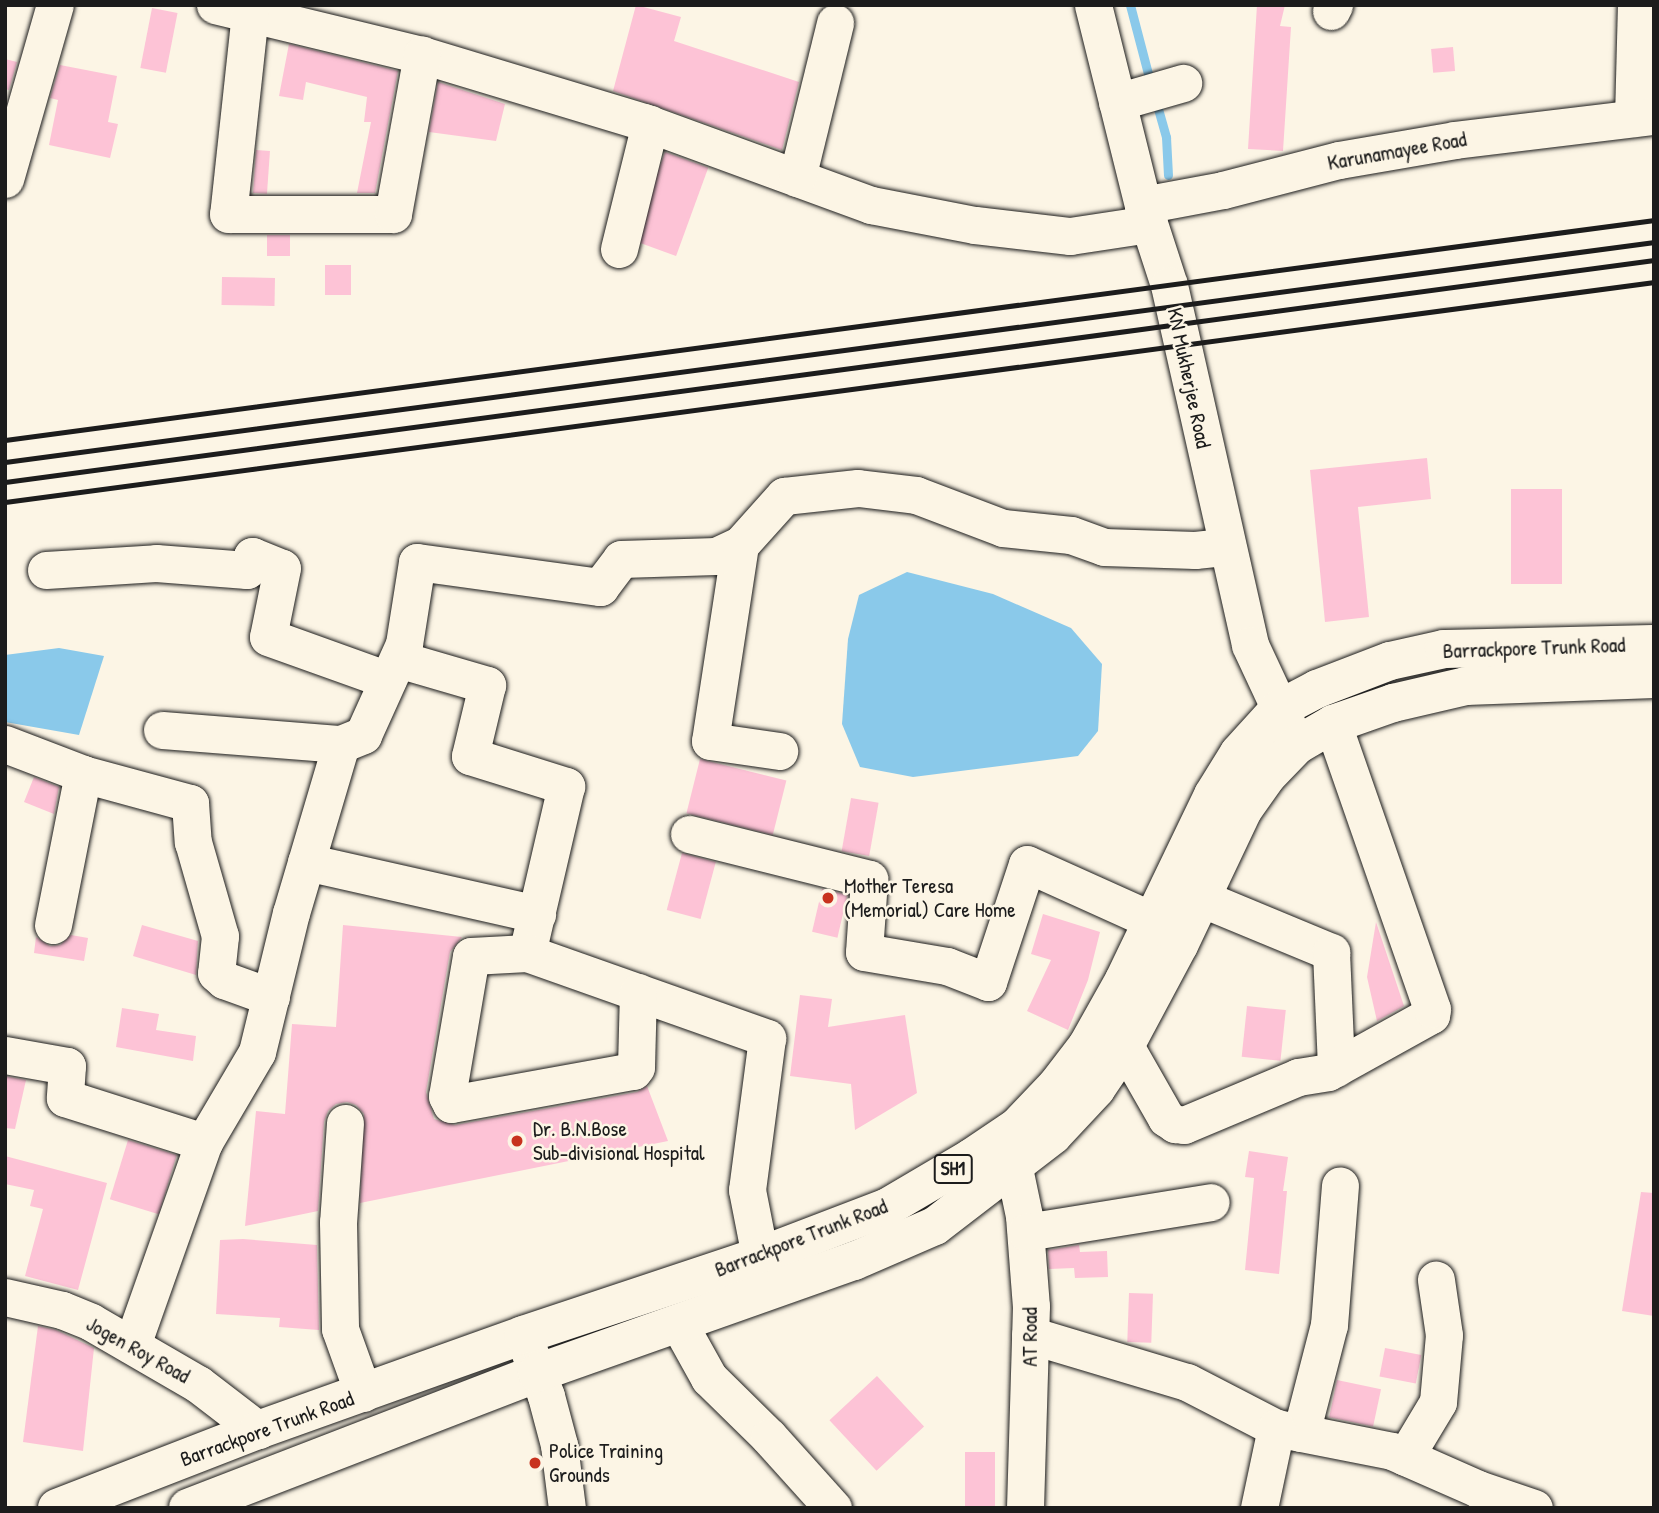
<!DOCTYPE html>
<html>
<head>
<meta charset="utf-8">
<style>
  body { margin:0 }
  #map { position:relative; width:1659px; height:1513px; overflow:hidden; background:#fcf5e5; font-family:"Patrick Hand",sans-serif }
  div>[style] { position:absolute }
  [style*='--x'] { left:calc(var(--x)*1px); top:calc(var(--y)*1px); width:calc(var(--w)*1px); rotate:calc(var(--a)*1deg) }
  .water>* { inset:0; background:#8ac9ea }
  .stream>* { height:9px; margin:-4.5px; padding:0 4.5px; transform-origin:4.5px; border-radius:4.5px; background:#8ac9ea }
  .building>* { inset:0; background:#fdc3d6; transform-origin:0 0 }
  .roads { filter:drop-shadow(0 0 2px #1c1c1c) drop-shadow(0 0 2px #1c1c1c) }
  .minor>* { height:37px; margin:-18.5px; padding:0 18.5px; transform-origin:18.5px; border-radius:18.5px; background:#fcf5e5 }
  .major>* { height:38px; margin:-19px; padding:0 19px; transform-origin:19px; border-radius:19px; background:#fcf5e5 }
  .rail>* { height:5px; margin:-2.5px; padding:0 2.5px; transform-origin:2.5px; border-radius:2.5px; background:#1c1c1c }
  .dots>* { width:19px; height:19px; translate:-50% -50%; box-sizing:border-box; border:4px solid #fcf5e5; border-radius:50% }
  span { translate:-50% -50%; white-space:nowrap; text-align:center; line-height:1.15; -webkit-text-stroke:5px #fcf5e5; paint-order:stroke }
  .shield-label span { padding:2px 5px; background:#fcf5e5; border:2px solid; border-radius:5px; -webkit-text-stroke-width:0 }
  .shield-label { font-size:19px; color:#1c1c1c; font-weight:700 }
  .street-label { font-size:21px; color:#1c1c1c }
  .poi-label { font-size:21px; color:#1c1c1c }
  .left { translate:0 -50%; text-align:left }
  .frame { position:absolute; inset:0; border:7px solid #1c1c1c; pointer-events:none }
</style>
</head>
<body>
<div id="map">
  <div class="water">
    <div style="clip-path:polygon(907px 572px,993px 594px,1071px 628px,1102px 664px,1098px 731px,1078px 756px,913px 777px,860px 767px,842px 724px,848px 639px,859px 595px)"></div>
    <div style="clip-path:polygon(59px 648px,104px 656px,79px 735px,5px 722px,5px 655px)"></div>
  </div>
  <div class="stream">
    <div style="--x:1130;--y:5;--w:83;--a:75.3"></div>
    <div style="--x:1155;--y:98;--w:41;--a:74.2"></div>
    <div style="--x:1166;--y:137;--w:38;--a:87"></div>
  </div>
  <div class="building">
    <div style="clip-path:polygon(636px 5px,681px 17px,674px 41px,799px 82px,782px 150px,613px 91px)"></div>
    <div style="clip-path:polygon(1257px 5px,1285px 5px,1280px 26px,1291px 27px,1283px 151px,1248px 149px)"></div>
    <div style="left:152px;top:8px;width:26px;height:61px;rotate:11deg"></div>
    <div style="clip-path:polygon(289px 44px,398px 71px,375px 193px,357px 193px,371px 122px,364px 122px,367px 97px,306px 82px,303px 100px,279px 96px)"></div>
    <div style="left:1453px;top:47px;width:24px;height:22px;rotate:85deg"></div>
    <div style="clip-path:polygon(5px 59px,17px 62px,9px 90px,5px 89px)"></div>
    <div style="clip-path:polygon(60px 65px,117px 76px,108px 122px,118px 124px,110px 158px,49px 145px,58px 100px,50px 98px)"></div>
    <div style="clip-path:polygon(438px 82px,505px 104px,496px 141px,429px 132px)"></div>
    <div style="left:256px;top:150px;width:14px;height:43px;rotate:4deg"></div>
    <div style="left:665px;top:152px;width:46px;height:94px;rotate:20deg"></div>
    <div style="left:267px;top:235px;width:23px;height:21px"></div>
    <div style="left:325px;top:265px;width:26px;height:30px"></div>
    <div style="left:222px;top:277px;width:53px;height:28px;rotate:1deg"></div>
    <div style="clip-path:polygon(1427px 458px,1431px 499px,1358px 507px,1369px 617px,1325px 622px,1310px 470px)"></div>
    <div style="left:1511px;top:489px;width:51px;height:95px"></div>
    <div style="left:700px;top:759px;width:89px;height:56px;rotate:14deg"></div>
    <div style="clip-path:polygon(34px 777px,59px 787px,54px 814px,24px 802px)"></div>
    <div style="left:851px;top:798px;width:28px;height:54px;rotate:10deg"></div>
    <div style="left:682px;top:853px;width:35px;height:59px;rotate:15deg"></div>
    <div style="left:822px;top:889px;width:26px;height:44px;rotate:13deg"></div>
    <div style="clip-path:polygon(1043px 914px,1100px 932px,1088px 980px,1068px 1030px,1027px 1011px,1051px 960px,1031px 954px)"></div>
    <div style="clip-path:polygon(1376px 922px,1404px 1006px,1377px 1021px,1367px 977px)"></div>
    <div style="clip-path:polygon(142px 925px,198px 941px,196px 975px,133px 956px)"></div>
    <div style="clip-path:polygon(343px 925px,462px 937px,450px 952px,426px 1092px,434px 1119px,455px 1125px,637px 1092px,647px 1086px,668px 1141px,360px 1203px,364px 1114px,356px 1105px,347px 1102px,336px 1104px,328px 1111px,324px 1122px,318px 1211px,245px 1226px,256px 1111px,285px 1114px,292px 1024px,336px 1027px)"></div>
    <div style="clip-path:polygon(71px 935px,88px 938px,84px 961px,34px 953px,36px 937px,50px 946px,60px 945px)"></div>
    <div style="clip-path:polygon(800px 995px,832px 999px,828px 1027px,905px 1015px,917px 1093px,855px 1130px,851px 1084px,790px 1076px)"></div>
    <div style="left:1247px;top:1006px;width:39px;height:51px;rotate:6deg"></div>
    <div style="clip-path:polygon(122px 1008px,159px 1014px,156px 1030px,196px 1036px,193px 1061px,116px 1047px)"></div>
    <div style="clip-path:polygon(5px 1076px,26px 1080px,15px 1129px,5px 1128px)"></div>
    <div style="left:128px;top:1140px;width:51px;height:62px;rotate:17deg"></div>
    <div style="clip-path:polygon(1249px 1151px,1288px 1157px,1283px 1191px,1287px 1191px,1279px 1274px,1245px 1270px,1254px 1178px,1245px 1177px)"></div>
    <div style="clip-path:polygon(5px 1156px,107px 1183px,78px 1290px,25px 1276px,43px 1209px,30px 1206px,34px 1190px,5px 1184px)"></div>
    <div style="clip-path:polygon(1641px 1192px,1654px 1193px,1654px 1316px,1622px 1311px)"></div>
    <div style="clip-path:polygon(243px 1239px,317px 1245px,319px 1330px,279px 1327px,280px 1318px,216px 1314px,220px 1240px)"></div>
    <div style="clip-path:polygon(1079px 1245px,1080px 1252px,1107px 1251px,1108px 1277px,1075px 1278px,1074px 1268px,1049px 1269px,1048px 1250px)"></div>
    <div style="left:1129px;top:1293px;width:24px;height:49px;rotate:2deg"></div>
    <div style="clip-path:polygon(38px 1326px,56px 1330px,94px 1348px,83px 1451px,23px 1442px)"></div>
    <div style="left:1385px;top:1348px;width:37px;height:29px;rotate:11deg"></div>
    <div style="left:877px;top:1376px;width:69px;height:65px;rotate:47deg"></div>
    <div style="left:1337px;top:1380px;width:45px;height:38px;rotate:12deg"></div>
    <div style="left:995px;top:1452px;width:56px;height:30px;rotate:90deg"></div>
  </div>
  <div class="roads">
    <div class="minor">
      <div style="--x:215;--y:5;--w:213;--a:13.6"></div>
      <div style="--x:422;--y:55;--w:232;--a:16.8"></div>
      <div style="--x:644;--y:122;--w:242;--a:20.1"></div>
      <div style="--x:871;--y:205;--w:106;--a:10.9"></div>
      <div style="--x:975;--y:225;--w:96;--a:6.6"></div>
      <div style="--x:1070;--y:236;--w:80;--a:-8.6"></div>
      <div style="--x:1093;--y:5;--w:206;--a:76"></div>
      <div style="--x:1143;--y:205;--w:84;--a:72"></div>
      <div style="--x:1169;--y:285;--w:369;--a:77.3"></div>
      <div style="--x:1250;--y:645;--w:99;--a:65"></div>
      <div style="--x:1331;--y:11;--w:7;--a:-63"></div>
      <div style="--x:250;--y:13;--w:202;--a:96.2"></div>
      <div style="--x:228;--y:214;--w:165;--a:0"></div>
      <div style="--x:393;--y:214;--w:162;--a:-79.7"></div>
      <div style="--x:1117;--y:102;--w:69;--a:-16.1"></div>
      <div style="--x:1633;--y:118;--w:113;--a:-88.5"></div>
      <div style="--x:797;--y:178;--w:160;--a:-76.2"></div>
      <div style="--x:5;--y:179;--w:181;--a:-74"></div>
      <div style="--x:1143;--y:205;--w:81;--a:-10.6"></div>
      <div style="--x:1223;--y:190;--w:120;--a:-14.5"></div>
      <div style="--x:1339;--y:160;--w:118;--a:-9.8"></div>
      <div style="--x:1455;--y:140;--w:200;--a:-6.9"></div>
      <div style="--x:619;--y:249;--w:129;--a:-76.1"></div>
      <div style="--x:740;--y:545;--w:198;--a:98.7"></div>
      <div style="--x:710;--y:741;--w:70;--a:8.2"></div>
      <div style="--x:46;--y:570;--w:110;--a:-3.6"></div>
      <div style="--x:156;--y:563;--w:91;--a:4.4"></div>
      <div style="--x:247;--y:570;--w:15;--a:-70"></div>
      <div style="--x:252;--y:556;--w:32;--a:22"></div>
      <div style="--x:282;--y:568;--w:70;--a:101.5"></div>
      <div style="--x:268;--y:637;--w:127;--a:19.7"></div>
      <div style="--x:398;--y:659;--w:93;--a:16.3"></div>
      <div style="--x:487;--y:685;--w:73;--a:103.5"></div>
      <div style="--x:470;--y:756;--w:101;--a:17.4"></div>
      <div style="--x:566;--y:786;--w:171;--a:103.1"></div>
      <div style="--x:527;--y:953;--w:255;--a:19.5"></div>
      <div style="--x:767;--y:1038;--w:153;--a:97.5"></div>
      <div style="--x:747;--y:1190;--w:67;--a:78.9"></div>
      <div style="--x:162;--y:730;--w:180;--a:4.5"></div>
      <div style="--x:5;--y:744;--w:84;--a:21"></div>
      <div style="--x:83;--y:774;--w:111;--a:15.2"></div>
      <div style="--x:190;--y:803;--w:39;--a:86"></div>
      <div style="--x:193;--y:842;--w:98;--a:74"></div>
      <div style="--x:220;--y:936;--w:37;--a:96"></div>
      <div style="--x:216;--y:973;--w:11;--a:41"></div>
      <div style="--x:224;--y:980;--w:50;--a:19.9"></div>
      <div style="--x:689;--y:834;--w:186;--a:14"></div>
      <div style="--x:869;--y:879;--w:73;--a:93.9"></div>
      <div style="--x:864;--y:952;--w:84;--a:9.6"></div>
      <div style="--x:947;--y:966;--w:44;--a:21.3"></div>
      <div style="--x:988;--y:982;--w:124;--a:-71.7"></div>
      <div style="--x:1027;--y:864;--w:136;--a:24.3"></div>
      <div style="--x:306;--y:862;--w:237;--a:12.7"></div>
      <div style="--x:1203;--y:899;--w:139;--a:22.5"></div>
      <div style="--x:1331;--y:952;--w:116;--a:87.5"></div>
      <div style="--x:53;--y:925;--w:154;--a:-78.8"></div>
      <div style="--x:527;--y:953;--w:56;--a:176.9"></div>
      <div style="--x:471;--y:956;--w:142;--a:99.7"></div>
      <div style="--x:447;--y:1096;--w:9;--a:63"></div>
      <div style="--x:451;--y:1104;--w:185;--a:-10.3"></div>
      <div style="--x:633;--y:1071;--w:5;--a:-53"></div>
      <div style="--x:636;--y:1067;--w:75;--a:-88.5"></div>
      <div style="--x:1125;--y:1046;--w:83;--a:60.3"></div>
      <div style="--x:1166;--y:1118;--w:11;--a:34"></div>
      <div style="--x:1175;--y:1124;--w:9;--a:6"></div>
      <div style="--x:1184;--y:1125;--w:124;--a:-22.8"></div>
      <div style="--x:1298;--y:1077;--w:30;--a:-9"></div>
      <div style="--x:1328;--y:1072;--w:118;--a:-29"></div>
      <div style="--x:1431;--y:1015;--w:6;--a:-81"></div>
      <div style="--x:1432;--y:1009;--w:302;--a:-109.2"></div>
      <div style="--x:5;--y:1055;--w:63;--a:10.1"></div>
      <div style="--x:67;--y:1066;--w:32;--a:94"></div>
      <div style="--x:65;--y:1098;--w:146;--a:17.6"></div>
      <div style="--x:345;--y:1123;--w:99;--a:94"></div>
      <div style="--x:338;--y:1222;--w:107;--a:88.9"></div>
      <div style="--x:340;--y:1329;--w:68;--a:70.2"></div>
      <div style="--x:1014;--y:1168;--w:49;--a:78.2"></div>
      <div style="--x:1024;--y:1216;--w:90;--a:85.6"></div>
      <div style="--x:1031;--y:1306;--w:202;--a:91.7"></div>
      <div style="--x:1026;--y:1232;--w:187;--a:-9.2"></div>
      <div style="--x:5;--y:1297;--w:58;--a:12.8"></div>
      <div style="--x:62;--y:1310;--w:31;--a:22"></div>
      <div style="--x:91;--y:1322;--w:124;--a:30.1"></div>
      <div style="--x:198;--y:1384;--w:76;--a:37.5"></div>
      <div style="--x:679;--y:1324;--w:62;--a:60.9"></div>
      <div style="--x:709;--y:1378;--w:84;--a:44.5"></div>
      <div style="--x:769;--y:1437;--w:96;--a:48"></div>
      <div style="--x:523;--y:1335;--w:65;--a:69.3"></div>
      <div style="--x:546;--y:1396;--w:51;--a:75.1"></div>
      <div style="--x:559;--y:1445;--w:64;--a:82.8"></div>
      <div style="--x:1030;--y:1335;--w:164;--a:16.7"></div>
      <div style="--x:1187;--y:1382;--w:100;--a:27.3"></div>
      <div style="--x:1276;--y:1428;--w:118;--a:11.2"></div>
      <div style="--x:1392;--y:1451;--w:94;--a:23.8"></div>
      <div style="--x:1478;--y:1489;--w:59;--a:18.7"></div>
      <div style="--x:132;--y:1345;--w:215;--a:-70.5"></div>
      <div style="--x:204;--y:1142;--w:104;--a:-59.5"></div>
      <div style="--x:257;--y:1052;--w:143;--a:-76.3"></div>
      <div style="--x:291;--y:913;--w:176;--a:-73.5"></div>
      <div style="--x:341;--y:744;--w:24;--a:-22"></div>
      <div style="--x:363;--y:735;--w:100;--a:-65.7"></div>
      <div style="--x:404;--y:644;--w:83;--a:-81"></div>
      <div style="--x:417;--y:562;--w:185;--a:7.8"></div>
      <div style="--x:600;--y:587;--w:35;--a:-53"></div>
      <div style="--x:621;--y:559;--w:95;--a:-1.8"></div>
      <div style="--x:716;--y:556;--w:26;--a:-25"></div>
      <div style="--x:740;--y:545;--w:66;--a:-48.1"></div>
      <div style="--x:784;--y:496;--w:74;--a:-6.2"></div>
      <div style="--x:858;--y:488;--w:58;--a:6.9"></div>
      <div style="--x:916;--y:495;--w:93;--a:20.8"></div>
      <div style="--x:1003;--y:528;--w:68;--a:5.9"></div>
      <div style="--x:1071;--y:535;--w:35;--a:20"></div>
      <div style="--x:1104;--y:547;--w:91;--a:1.9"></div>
      <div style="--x:1195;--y:550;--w:31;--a:-6"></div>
      <div style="--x:1301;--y:1433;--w:112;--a:-75.5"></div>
      <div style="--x:1329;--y:1325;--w:140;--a:-85.5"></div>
      <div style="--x:1405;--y:1457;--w:64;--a:-59"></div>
      <div style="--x:1438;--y:1402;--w:67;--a:-84.9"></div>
      <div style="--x:1444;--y:1335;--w:56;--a:-98.3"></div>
      <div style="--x:1259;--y:1508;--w:82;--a:-78"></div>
    </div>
    <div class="major">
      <div style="--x:57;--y:1508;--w:216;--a:-21.2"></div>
      <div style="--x:258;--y:1430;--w:282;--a:-19.7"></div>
      <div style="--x:523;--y:1335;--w:250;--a:-18.4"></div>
      <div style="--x:760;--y:1256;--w:135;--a:-20.9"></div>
      <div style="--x:886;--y:1208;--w:99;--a:-30.5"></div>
      <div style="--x:971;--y:1158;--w:55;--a:-34"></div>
      <div style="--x:1017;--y:1127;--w:58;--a:-46.4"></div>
      <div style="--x:1057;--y:1085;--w:49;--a:-52.4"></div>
      <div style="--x:1087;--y:1046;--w:76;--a:-60.7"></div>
      <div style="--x:1124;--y:980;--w:205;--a:-64.3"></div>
      <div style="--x:1213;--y:795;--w:49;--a:-58.2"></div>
      <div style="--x:1239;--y:753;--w:59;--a:-47.7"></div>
      <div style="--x:1279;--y:709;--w:43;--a:-27.8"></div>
      <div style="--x:1317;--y:689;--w:78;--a:-21"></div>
      <div style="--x:1390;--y:661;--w:55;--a:-12.5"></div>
      <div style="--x:1444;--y:649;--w:210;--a:-1.4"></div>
      <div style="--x:188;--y:1508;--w:374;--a:-21.1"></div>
      <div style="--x:537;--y:1373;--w:336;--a:-19.5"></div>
      <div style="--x:854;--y:1261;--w:88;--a:-23.4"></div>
      <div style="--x:935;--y:1226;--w:149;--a:-37.6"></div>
      <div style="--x:1053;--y:1135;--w:63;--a:-46.9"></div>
      <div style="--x:1096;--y:1089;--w:52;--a:-56"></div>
      <div style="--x:1125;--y:1046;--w:115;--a:-61.9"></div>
      <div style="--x:1179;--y:945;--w:149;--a:-64.6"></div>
      <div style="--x:1243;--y:810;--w:42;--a:-54.8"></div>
      <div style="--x:1267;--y:776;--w:43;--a:-45.9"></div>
      <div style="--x:1297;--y:745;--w:42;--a:-30.3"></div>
      <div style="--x:1333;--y:724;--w:64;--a:-19.3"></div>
      <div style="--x:1393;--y:703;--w:75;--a:-13.1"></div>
      <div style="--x:1466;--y:686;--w:188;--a:-2.1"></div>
    </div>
  </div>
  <div class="rail">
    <div style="--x:5;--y:440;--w:1664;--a:-7.6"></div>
    <div style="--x:5;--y:462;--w:1664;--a:-7.6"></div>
    <div style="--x:5;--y:482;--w:1664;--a:-7.67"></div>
    <div style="--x:5;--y:502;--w:1664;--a:-7.6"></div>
  </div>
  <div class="dots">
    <div style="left:828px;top:898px;background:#c8321e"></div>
    <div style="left:517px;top:1141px;background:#c8321e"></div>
    <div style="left:535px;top:1463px;background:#c8321e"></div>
  </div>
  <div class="shield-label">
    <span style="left:953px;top:1169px">SH1</span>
  </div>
  <div class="street-label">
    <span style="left:1397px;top:151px;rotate:-10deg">Karunamayee Road</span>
    <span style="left:1189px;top:378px;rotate:78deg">KN Mukherjee Road</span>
    <span style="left:1534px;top:648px;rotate:-2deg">Barrackpore Trunk Road</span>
    <span style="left:801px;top:1238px;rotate:-21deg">Barrackpore Trunk Road</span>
    <span style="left:1030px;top:1337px;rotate:-90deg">AT Road</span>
    <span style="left:138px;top:1350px;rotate:29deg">Jogen Roy Road</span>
    <span style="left:267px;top:1429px;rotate:-20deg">Barrackpore Trunk Road</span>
  </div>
  <div class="poi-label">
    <span class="left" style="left:844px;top:898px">Mother Teresa<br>(Memorial) Care Home</span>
    <span class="left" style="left:533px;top:1141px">Dr. B.N.Bose<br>Sub-divisional Hospital</span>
    <span class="left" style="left:549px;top:1463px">Police Training<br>Grounds</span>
  </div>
  <div class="frame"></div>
</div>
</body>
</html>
